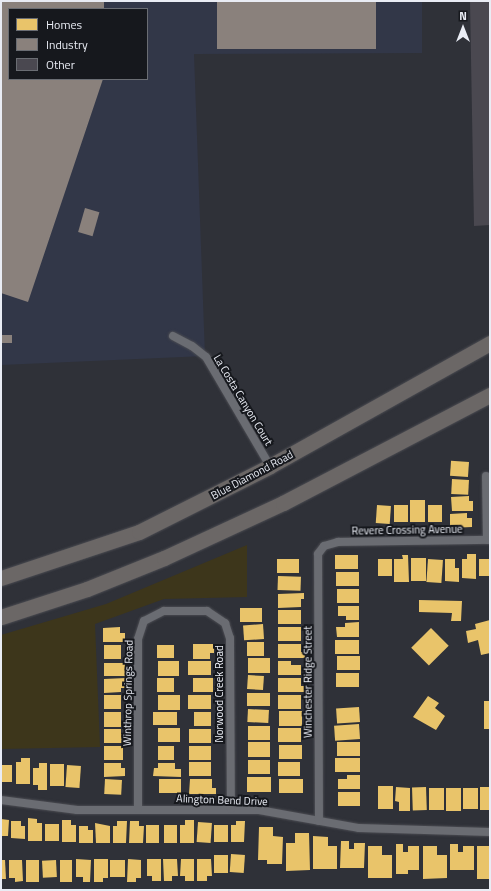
<!DOCTYPE html>
<html>
<head>
<meta charset="utf-8">
<style>
  body { margin:0 }
  #map { position:relative; width:491px; height:891px; overflow:hidden; background:#2f3138; font-family:"Titillium Web",sans-serif }
  div>[style] { position:absolute }
  [style*='--x'] { left:calc(var(--x)*1px); top:calc(var(--y)*1px); width:calc(var(--w)*1px); rotate:calc(var(--a)*1deg) }
  .built>* { inset:0; background:#323748 }
  .sand>* { inset:0; background:#3d361b }
  .homes>* { inset:0; background:#e9c46a; transform-origin:0 0 }
  .industry>* { inset:0; background:#8a817c; transform-origin:0 0 }
  .building>* { inset:0; background:#4a4850 }
  .roads { filter:drop-shadow(0 0 1px #4b4c52) drop-shadow(0 0 1px #4b4c52) }
  .street>* { height:8px; margin:-4px; padding:0 4px; transform-origin:4px; border-radius:4px; background:#6a6c72 }
  .highway>* { height:15px; margin:-7.5px; padding:0 7.5px; transform-origin:7.5px; border-radius:7.5px; background:#6b6766 }
  span { translate:-50% -50%; white-space:nowrap; text-align:center; line-height:1.15; -webkit-text-stroke:4px #16181d; paint-order:stroke }
  .street-label { font-size:11px; color:#e9ecf4 }
  .frame { position:absolute; inset:0; border:2px solid #e9ecf4; pointer-events:none }
  .legend { position:absolute; left:8px; top:8px; width:140px; height:72px; box-sizing:border-box; background:#16181d; border:1px solid #6a6d73; margin:0; padding:5px 7px; list-style:none; font-size:12px; color:#e9ecf4 }
  .legend li { display:flex; align-items:center; gap:8px; height:20px }
  .legend b { width:20px; border:1px solid #6a6d73 }
  .north { position:absolute; left:443px; top:8px; width:40px; height:40px; -webkit-text-stroke:3px #16181d; paint-order:stroke; rotate:0deg; font-size:11px; font-weight:700; line-height:16px; text-align:center; color:#e9ecf4 }
  .north::after { content:''; display:block; margin:auto; width:14px; height:18px; background:#e9ecf4; clip-path:polygon(50% 0,100% 100%,50% 72%,0 100%) }
</style>
</head>
<body>
<div id="map">
  <div class="built">
    <div style="clip-path:polygon(evenodd,1px 1px,422px 1px,422px 53px,194px 54px,205px 356px,1px 365px,1px 1px,9px 9px,147px 9px,147px 79px,9px 79px,9px 9px)"></div>
  </div>
  <div class="sand">
    <div style="clip-path:polygon(247px 545px,247px 597px,164px 599px,95px 624px,100px 747px,1px 749px,1px 635px,106px 604px)"></div>
  </div>
  <div class="homes">
    <div style="left:469px;top:462px;width:15px;height:18px;rotate:94deg"></div>
    <div style="left:452px;top:479px;width:17px;height:15px;rotate:3deg"></div>
    <div style="clip-path:polygon(469px 496px,469px 501px,473px 501px,473px 511px,452px 511px,451px 497px)"></div>
    <div style="left:410px;top:500px;width:15px;height:22px"></div>
    <div style="left:377px;top:505px;width:14px;height:18px;rotate:4deg"></div>
    <div style="left:394px;top:505px;width:14px;height:17px"></div>
    <div style="left:428px;top:505px;width:14px;height:17px"></div>
    <div style="clip-path:polygon(467px 513px,467px 518px,472px 518px,472px 527px,450px 528px,450px 514px)"></div>
    <div style="clip-path:polygon(467px 554px,476px 554px,476px 579px,462px 578px,462px 559px,467px 559px)"></div>
    <div style="left:335px;top:555px;width:23px;height:14px"></div>
    <div style="clip-path:polygon(402px 555px,408px 555px,409px 582px,394px 582px,394px 559px,403px 559px)"></div>
    <div style="left:411px;top:558px;width:15px;height:23px"></div>
    <div style="left:299px;top:559px;width:14px;height:22px;rotate:90deg"></div>
    <div style="left:378px;top:559px;width:14px;height:17px"></div>
    <div style="left:428px;top:559px;width:15px;height:23px;rotate:4deg"></div>
    <div style="clip-path:polygon(445px 559px,455px 559px,455px 568px,459px 568px,459px 582px,445px 581px)"></div>
    <div style="left:479px;top:559px;width:11px;height:17px"></div>
    <div style="left:336px;top:572px;width:23px;height:14px"></div>
    <div style="left:278px;top:576px;width:23px;height:14px;rotate:2deg"></div>
    <div style="left:337px;top:589px;width:22px;height:14px"></div>
    <div style="clip-path:polygon(304px 593px,304px 599px,301px 599px,301px 607px,278px 608px,278px 594px)"></div>
    <div style="clip-path:polygon(419px 600px,462px 601px,461px 621px,451px 621px,452px 613px,419px 612px)"></div>
    <div style="clip-path:polygon(338px 606px,359px 606px,359px 620px,346px 620px,346px 616px,338px 616px)"></div>
    <div style="left:240px;top:608px;width:22px;height:14px"></div>
    <div style="left:278px;top:610px;width:23px;height:14px"></div>
    <div style="clip-path:polygon(490px 620px,490px 653px,481px 655px,478px 640px,468px 643px,466px 631px,476px 629px,475px 624px)"></div>
    <div style="clip-path:polygon(359px 622px,359px 637px,337px 637px,336px 627px,345px 627px,345px 623px)"></div>
    <div style="left:263px;top:624px;width:15px;height:20px;rotate:86deg"></div>
    <div style="clip-path:polygon(120px 627px,120px 633px,125px 633px,125px 642px,103px 642px,103px 628px)"></div>
    <div style="left:278px;top:627px;width:23px;height:14px"></div>
    <div style="left:431px;top:628px;width:25px;height:28px;rotate:45deg"></div>
    <div style="left:335px;top:640px;width:24px;height:14px"></div>
    <div style="left:247px;top:642px;width:17px;height:14px"></div>
    <div style="clip-path:polygon(193px 644px,214px 644px,214px 653px,210px 653px,210px 659px,193px 659px)"></div>
    <div style="clip-path:polygon(278px 644px,301px 644px,301px 652px,305px 652px,305px 658px,278px 658px)"></div>
    <div style="left:104px;top:645px;width:17px;height:14px"></div>
    <div style="left:157px;top:645px;width:17px;height:13px"></div>
    <div style="left:360px;top:656px;width:14px;height:23px;rotate:90deg"></div>
    <div style="left:270px;top:658px;width:15px;height:22px;rotate:90deg"></div>
    <div style="left:158px;top:661px;width:21px;height:15px"></div>
    <div style="left:188px;top:661px;width:23px;height:14px"></div>
    <div style="clip-path:polygon(278px 661px,291px 661px,291px 665px,301px 665px,301px 675px,278px 675px)"></div>
    <div style="left:104px;top:663px;width:21px;height:13px"></div>
    <div style="left:336px;top:673px;width:23px;height:14px"></div>
    <div style="left:248px;top:675px;width:16px;height:14px;rotate:4deg"></div>
    <div style="clip-path:polygon(126px 678px,126px 688px,121px 688px,121px 692px,104px 693px,104px 679px)"></div>
    <div style="left:157px;top:678px;width:17px;height:14px"></div>
    <div style="left:193px;top:678px;width:20px;height:14px"></div>
    <div style="clip-path:polygon(278px 678px,301px 678px,301px 686px,305px 686px,305px 692px,278px 692px)"></div>
    <div style="left:247px;top:693px;width:23px;height:13px"></div>
    <div style="left:104px;top:695px;width:17px;height:14px"></div>
    <div style="left:158px;top:695px;width:22px;height:15px"></div>
    <div style="left:188px;top:695px;width:23px;height:14px"></div>
    <div style="left:278px;top:695px;width:23px;height:14px"></div>
    <div style="clip-path:polygon(428px 696px,439px 703px,435px 708px,445px 716px,436px 730px,413px 717px)"></div>
    <div style="left:484px;top:701px;width:6px;height:28px"></div>
    <div style="left:359px;top:707px;width:15px;height:23px;rotate:86deg"></div>
    <div style="left:248px;top:709px;width:21px;height:13px;rotate:3deg"></div>
    <div style="left:279px;top:711px;width:23px;height:15px"></div>
    <div style="left:104px;top:712px;width:17px;height:15px"></div>
    <div style="left:153px;top:712px;width:24px;height:13px"></div>
    <div style="left:194px;top:712px;width:17px;height:14px"></div>
    <div style="left:359px;top:724px;width:15px;height:25px;rotate:86deg"></div>
    <div style="left:248px;top:726px;width:22px;height:14px"></div>
    <div style="left:180px;top:728px;width:14px;height:22px;rotate:90deg"></div>
    <div style="left:278px;top:728px;width:23px;height:14px"></div>
    <div style="clip-path:polygon(104px 729px,121px 729px,121px 734px,126px 734px,126px 743px,104px 743px)"></div>
    <div style="left:189px;top:729px;width:22px;height:14px"></div>
    <div style="left:270px;top:742px;width:15px;height:22px;rotate:90deg"></div>
    <div style="left:337px;top:742px;width:23px;height:14px"></div>
    <div style="left:279px;top:745px;width:23px;height:14px"></div>
    <div style="left:104px;top:746px;width:19px;height:14px"></div>
    <div style="left:158px;top:746px;width:16px;height:14px"></div>
    <div style="left:189px;top:746px;width:22px;height:14px"></div>
    <div style="clip-path:polygon(21px 758px,30px 758px,30px 784px,16px 784px,16px 762px,21px 762px)"></div>
    <div style="left:335px;top:758px;width:25px;height:14px"></div>
    <div style="left:248px;top:760px;width:22px;height:14px"></div>
    <div style="left:189px;top:762px;width:22px;height:14px"></div>
    <div style="left:278px;top:762px;width:22px;height:14px"></div>
    <div style="clip-path:polygon(39px 763px,47px 763px,47px 790px,38px 790px,38px 785px,33px 785px,33px 768px,39px 768px)"></div>
    <div style="clip-path:polygon(104px 763px,121px 763px,121px 768px,125px 768px,125px 776px,104px 777px)"></div>
    <div style="clip-path:polygon(158px 763px,175px 763px,175px 769px,181px 769px,181px 777px,153px 776px,154px 768px,158px 768px)"></div>
    <div style="left:50px;top:764px;width:14px;height:22px"></div>
    <div style="left:1px;top:765px;width:11px;height:17px"></div>
    <div style="left:67px;top:765px;width:14px;height:22px;rotate:4deg"></div>
    <div style="clip-path:polygon(347px 775px,360px 775px,360px 789px,338px 789px,338px 779px,347px 779px)"></div>
    <div style="left:247px;top:777px;width:24px;height:15px"></div>
    <div style="left:105px;top:779px;width:17px;height:15px;rotate:3deg"></div>
    <div style="left:159px;top:779px;width:22px;height:14px"></div>
    <div style="clip-path:polygon(190px 779px,212px 779px,212px 788px,216px 788px,216px 794px,189px 794px)"></div>
    <div style="left:279px;top:779px;width:24px;height:14px"></div>
    <div style="left:393px;top:786px;width:23px;height:15px;rotate:90deg"></div>
    <div style="clip-path:polygon(396px 787px,410px 788px,410px 811px,399px 811px,399px 802px,395px 801px)"></div>
    <div style="left:426px;top:787px;width:23px;height:14px;rotate:88deg"></div>
    <div style="left:480px;top:787px;width:10px;height:23px"></div>
    <div style="left:429px;top:788px;width:15px;height:22px"></div>
    <div style="left:446px;top:788px;width:15px;height:23px"></div>
    <div style="left:463px;top:788px;width:15px;height:21px"></div>
    <div style="left:338px;top:792px;width:22px;height:14px"></div>
    <div style="clip-path:polygon(28px 818px,37px 819px,37px 823px,42px 823px,42px 841px,28px 841px)"></div>
    <div style="clip-path:polygon(1px 819px,9px 820px,8px 836px,1px 836px)"></div>
    <div style="clip-path:polygon(62px 820px,71px 820px,71px 825px,76px 825px,76px 842px,62px 842px)"></div>
    <div style="clip-path:polygon(185px 820px,194px 820px,194px 843px,180px 843px,180px 825px,185px 825px)"></div>
    <div style="clip-path:polygon(11px 821px,21px 821px,21px 826px,25px 826px,25px 839px,11px 838px)"></div>
    <div style="clip-path:polygon(117px 821px,127px 821px,126px 843px,113px 843px,113px 826px,117px 826px)"></div>
    <div style="clip-path:polygon(130px 821px,139px 821px,139px 826px,144px 826px,143px 843px,129px 843px)"></div>
    <div style="clip-path:polygon(236px 821px,245px 821px,244px 842px,231px 842px,231px 825px,236px 825px)"></div>
    <div style="left:198px;top:822px;width:14px;height:20px;rotate:4deg"></div>
    <div style="clip-path:polygon(95px 823px,110px 826px,110px 843px,96px 843px)"></div>
    <div style="left:45px;top:824px;width:14px;height:17px"></div>
    <div style="left:159px;top:825px;width:18px;height:13px;rotate:90deg"></div>
    <div style="left:164px;top:825px;width:13px;height:18px"></div>
    <div style="left:214px;top:825px;width:14px;height:17px"></div>
    <div style="clip-path:polygon(79px 826px,88px 826px,88px 830px,93px 830px,93px 843px,79px 843px)"></div>
    <div style="clip-path:polygon(259px 827px,273px 827px,273px 836px,283px 837px,282px 864px,267px 864px,267px 860px,258px 860px)"></div>
    <div style="clip-path:polygon(295px 833px,309px 833px,310px 870px,286px 871px,286px 843px,295px 843px)"></div>
    <div style="clip-path:polygon(313px 836px,328px 837px,328px 846px,337px 846px,337px 869px,313px 869px)"></div>
    <div style="clip-path:polygon(341px 841px,349px 841px,349px 849px,354px 849px,354px 843px,365px 843px,364px 868px,340px 868px)"></div>
    <div style="clip-path:polygon(396px 844px,403px 844px,403px 852px,408px 852px,408px 846px,419px 846px,419px 870px,408px 870px,408px 874px,396px 874px)"></div>
    <div style="clip-path:polygon(450px 844px,458px 844px,458px 852px,463px 852px,463px 846px,474px 846px,474px 870px,450px 870px)"></div>
    <div style="clip-path:polygon(368px 846px,382px 846px,382px 855px,392px 855px,392px 878px,368px 878px)"></div>
    <div style="clip-path:polygon(423px 846px,437px 846px,437px 855px,447px 855px,447px 878px,423px 879px)"></div>
    <div style="left:477px;top:846px;width:13px;height:33px"></div>
    <div style="left:231px;top:854px;width:14px;height:18px;rotate:4deg"></div>
    <div style="left:214px;top:855px;width:14px;height:18px"></div>
    <div style="clip-path:polygon(76px 859px,91px 860px,90px 882px,83px 882px,83px 877px,76px 877px)"></div>
    <div style="clip-path:polygon(94px 859px,108px 859px,108px 878px,103px 878px,103px 882px,94px 882px)"></div>
    <div style="clip-path:polygon(128px 859px,141px 860px,141px 878px,136px 878px,136px 882px,127px 882px)"></div>
    <div style="clip-path:polygon(147px 859px,161px 859px,161px 881px,152px 881px,152px 876px,147px 876px)"></div>
    <div style="clip-path:polygon(163px 859px,177px 859px,178px 876px,172px 876px,172px 881px,164px 881px)"></div>
    <div style="clip-path:polygon(181px 859px,194px 859px,194px 881px,185px 881px,185px 876px,180px 876px)"></div>
    <div style="clip-path:polygon(197px 859px,211px 859px,212px 876px,207px 876px,207px 881px,197px 881px)"></div>
    <div style="clip-path:polygon(1px 860px,5px 860px,6px 879px,1px 879px)"></div>
    <div style="clip-path:polygon(9px 860px,22px 860px,23px 881px,15px 882px,15px 878px,9px 878px)"></div>
    <div style="left:26px;top:860px;width:13px;height:22px"></div>
    <div style="left:56px;top:860px;width:17px;height:14px;rotate:87deg"></div>
    <div style="left:60px;top:860px;width:12px;height:22px"></div>
    <div style="left:110px;top:860px;width:15px;height:17px"></div>
  </div>
  <div class="industry">
    <div style="clip-path:polygon(1px 1px,104px 1px,104px 9px,9px 9px,9px 79px,103px 79px,28px 302px,1px 293px)"></div>
    <div style="left:217px;top:1px;width:159px;height:48px"></div>
    <div style="left:85px;top:208px;width:15px;height:25px;rotate:16deg"></div>
    <div style="left:1px;top:335px;width:11px;height:8px"></div>
  </div>
  <div class="building">
    <div style="clip-path:polygon(470px 1px,490px 1px,490px 225px,474px 226px)"></div>
  </div>
  <div class="roads">
    <div class="street">
      <div style="--x:173;--y:336;--w:21;--a:28"></div>
      <div style="--x:192;--y:346;--w:18;--a:38"></div>
      <div style="--x:206;--y:357;--w:126;--a:59.6"></div>
      <div style="--x:486;--y:476;--w:64;--a:89.1"></div>
      <div style="--x:1;--y:800;--w:77;--a:7.5"></div>
      <div style="--x:77;--y:810;--w:182;--a:0"></div>
      <div style="--x:259;--y:810;--w:102;--a:10.2"></div>
      <div style="--x:359;--y:828;--w:131;--a:1.7"></div>
      <div style="--x:138;--y:809;--w:170;--a:-90"></div>
      <div style="--x:138;--y:639;--w:19;--a:-72"></div>
      <div style="--x:144;--y:621;--w:22;--a:-27"></div>
      <div style="--x:164;--y:611;--w:43;--a:0"></div>
      <div style="--x:207;--y:611;--w:22;--a:34"></div>
      <div style="--x:225;--y:623;--w:16;--a:72"></div>
      <div style="--x:230;--y:638;--w:171;--a:89.7"></div>
      <div style="--x:319;--y:821;--w:267;--a:-90.2"></div>
      <div style="--x:318;--y:554;--w:10;--a:-53"></div>
      <div style="--x:324;--y:546;--w:15;--a:-16"></div>
      <div style="--x:338;--y:542;--w:152;--a:-0.8"></div>
    </div>
    <div class="highway">
      <div style="--x:1;--y:578;--w:145;--a:-18.4"></div>
      <div style="--x:139;--y:532;--w:147;--a:-26.7"></div>
      <div style="--x:270;--y:466;--w:252;--a:-29.2"></div>
      <div style="--x:1;--y:617;--w:90;--a:-18"></div>
      <div style="--x:87;--y:589;--w:83;--a:-21.9"></div>
      <div style="--x:164;--y:558;--w:131;--a:-24.8"></div>
      <div style="--x:283;--y:503;--w:233;--a:-27.6"></div>
    </div>
  </div>
  <div class="street-label">
    <span style="left:243px;top:400px;rotate:59deg">La Costa Canyon Court</span>
    <span style="left:252px;top:475px;rotate:-28deg">Blue Diamond Road</span>
    <span style="left:407px;top:530px;rotate:-1deg">Revere Crossing Avenue</span>
    <span style="left:308px;top:682px;rotate:-90deg">Winchester Ridge Street</span>
    <span style="left:128px;top:693px;rotate:-89deg">Winthrop Springs Road</span>
    <span style="left:219px;top:694px;rotate:-90deg">Norwood Creek Road</span>
    <span style="left:222px;top:800px;rotate:2deg">Alington Bend Drive</span>
  </div>
  <div class="frame"></div>
  <ul class="legend">
  <li><b style="height:11px;background:#e9c46a"></b>Homes</li>
  <li><b style="height:11px;background:#8a817c"></b>Industry</li>
  <li><b style="height:11px;background:#4a4850"></b>Other</li>
  </ul>
  <div class="north">N</div>
</div>
</body>
</html>
